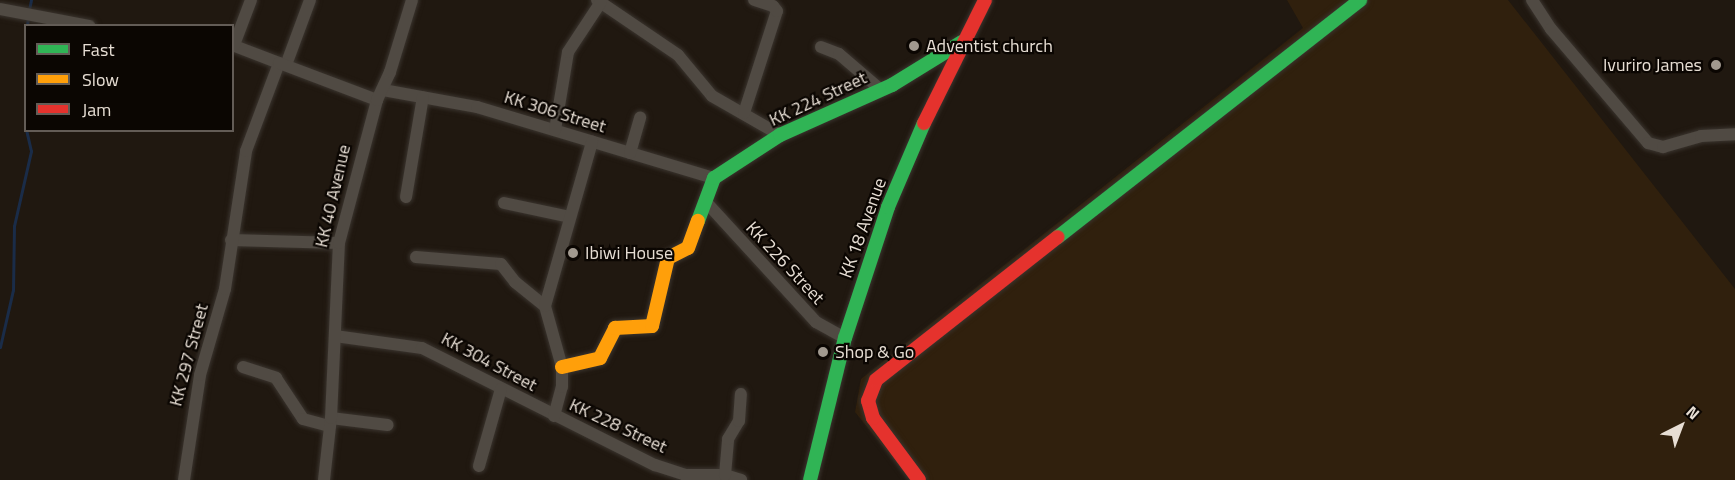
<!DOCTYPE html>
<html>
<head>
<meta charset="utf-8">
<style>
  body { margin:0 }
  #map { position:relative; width:1735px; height:480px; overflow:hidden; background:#201810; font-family:"Titillium Web",sans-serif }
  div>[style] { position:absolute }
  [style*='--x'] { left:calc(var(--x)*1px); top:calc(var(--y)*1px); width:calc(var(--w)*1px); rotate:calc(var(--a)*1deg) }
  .built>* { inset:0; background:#30200d }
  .stream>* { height:3px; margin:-1.5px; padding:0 1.5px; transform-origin:1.5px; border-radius:1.5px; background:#1a2c48 }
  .roads { filter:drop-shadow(0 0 2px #3a342e) drop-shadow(0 0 2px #3a342e) }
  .street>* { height:12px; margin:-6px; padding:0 6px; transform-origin:6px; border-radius:6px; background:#504a43 }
  .fast>* { height:14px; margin:-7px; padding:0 7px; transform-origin:7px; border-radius:7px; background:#30b455 }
  .slow>* { height:14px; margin:-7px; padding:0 7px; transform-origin:7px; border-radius:7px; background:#ff9f0a }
  .jam>* { height:14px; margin:-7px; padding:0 7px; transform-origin:7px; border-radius:7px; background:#e5322d }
  .dots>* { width:16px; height:16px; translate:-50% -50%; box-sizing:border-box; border:3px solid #0b0602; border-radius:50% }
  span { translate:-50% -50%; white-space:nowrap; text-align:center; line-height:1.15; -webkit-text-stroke:4.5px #0b0602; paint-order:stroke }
  .poi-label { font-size:18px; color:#e7ded4 }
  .left { translate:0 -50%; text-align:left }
  .right { translate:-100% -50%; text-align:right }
  .street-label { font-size:18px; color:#e7ded4 }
  .legend { position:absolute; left:24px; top:24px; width:210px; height:108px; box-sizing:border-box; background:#0b0602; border:2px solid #635c56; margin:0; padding:8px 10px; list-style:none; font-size:18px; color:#e7ded4 }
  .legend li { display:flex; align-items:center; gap:12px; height:30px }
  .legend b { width:30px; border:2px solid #635c56 }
  .north { position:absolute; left:1651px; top:396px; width:60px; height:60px; -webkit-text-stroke:4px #0b0602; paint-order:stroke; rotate:42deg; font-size:16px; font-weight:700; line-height:24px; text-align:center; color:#e7ded4 }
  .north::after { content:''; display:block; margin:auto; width:21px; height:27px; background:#e7ded4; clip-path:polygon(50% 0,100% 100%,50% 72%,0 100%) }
</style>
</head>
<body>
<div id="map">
  <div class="built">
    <div style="clip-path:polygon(1287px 0,1508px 0,1735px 289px,1735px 480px,910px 480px,855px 412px,861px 379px,1303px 28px)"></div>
  </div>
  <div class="stream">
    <div style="--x:29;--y:10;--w:10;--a:-79"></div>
    <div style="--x:27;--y:26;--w:9;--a:-84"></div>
    <div style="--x:26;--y:105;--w:13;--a:90"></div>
    <div style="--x:0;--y:347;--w:58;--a:-77.2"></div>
    <div style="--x:13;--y:290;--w:64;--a:-89.1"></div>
    <div style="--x:14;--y:226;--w:77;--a:-77.2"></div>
    <div style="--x:31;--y:151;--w:22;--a:-103"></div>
  </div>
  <div class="roads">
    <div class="street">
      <div style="--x:597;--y:0;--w:98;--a:34.2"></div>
      <div style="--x:678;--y:55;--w:53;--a:50.3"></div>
      <div style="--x:712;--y:96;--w:78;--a:29.8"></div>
      <div style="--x:1532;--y:0;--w:35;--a:57"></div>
      <div style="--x:1551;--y:29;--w:150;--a:49.6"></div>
      <div style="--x:1648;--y:143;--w:16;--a:15"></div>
      <div style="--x:1663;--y:147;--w:40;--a:-16"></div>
      <div style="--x:1701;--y:136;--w:34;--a:-3"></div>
      <div style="--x:0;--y:9;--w:91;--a:10.8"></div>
      <div style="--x:232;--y:45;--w:50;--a:21"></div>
      <div style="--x:234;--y:45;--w:48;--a:-69.3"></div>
      <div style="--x:821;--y:47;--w:19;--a:21"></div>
      <div style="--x:839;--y:54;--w:55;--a:40.6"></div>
      <div style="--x:286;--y:65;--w:69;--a:-69.7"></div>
      <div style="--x:383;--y:90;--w:96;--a:10.3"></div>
      <div style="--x:477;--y:107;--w:247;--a:16.7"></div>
      <div style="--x:744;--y:113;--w:107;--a:-72.1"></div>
      <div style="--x:777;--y:11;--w:6;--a:-129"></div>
      <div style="--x:773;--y:6;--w:20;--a:-162"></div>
      <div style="--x:555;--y:130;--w:79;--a:-80.5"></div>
      <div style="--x:568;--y:52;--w:60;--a:-56.6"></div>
      <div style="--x:630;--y:153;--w:37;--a:-74"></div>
      <div style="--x:406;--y:197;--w:101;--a:-80.4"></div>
      <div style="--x:706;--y:202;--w:163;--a:47.5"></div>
      <div style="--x:816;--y:322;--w:33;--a:29"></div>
      <div style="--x:504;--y:203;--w:67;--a:12"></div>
      <div style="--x:231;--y:240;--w:108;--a:1.6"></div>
      <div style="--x:416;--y:257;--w:85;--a:4.7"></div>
      <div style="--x:501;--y:264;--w:23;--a:52"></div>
      <div style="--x:515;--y:282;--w:38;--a:39"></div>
      <div style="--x:335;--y:336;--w:88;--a:7.9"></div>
      <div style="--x:422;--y:348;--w:261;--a:26.7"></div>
      <div style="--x:655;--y:465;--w:32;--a:18"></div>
      <div style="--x:685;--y:475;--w:40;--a:0"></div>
      <div style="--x:725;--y:475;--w:17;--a:17"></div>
      <div style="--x:243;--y:367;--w:35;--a:18"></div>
      <div style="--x:276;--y:378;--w:49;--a:56.6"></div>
      <div style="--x:303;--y:419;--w:28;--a:15"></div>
      <div style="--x:554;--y:416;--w:30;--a:-75"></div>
      <div style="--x:562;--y:387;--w:20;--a:-90"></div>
      <div style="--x:562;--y:367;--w:63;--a:-105.6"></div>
      <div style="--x:545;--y:306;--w:171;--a:-74"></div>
      <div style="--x:331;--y:418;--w:57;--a:7"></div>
      <div style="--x:479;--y:466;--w:80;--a:-74.1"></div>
      <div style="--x:725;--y:475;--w:36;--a:-85"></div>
      <div style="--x:728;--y:439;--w:21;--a:-59"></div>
      <div style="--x:739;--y:421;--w:27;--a:-86"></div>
      <div style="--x:184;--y:480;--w:106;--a:-81.3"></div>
      <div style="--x:200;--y:375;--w:90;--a:-73.8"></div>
      <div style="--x:225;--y:289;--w:140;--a:-81.3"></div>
      <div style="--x:246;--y:151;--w:94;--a:-69.4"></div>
      <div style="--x:279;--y:63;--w:105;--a:20.7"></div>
      <div style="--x:324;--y:480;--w:62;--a:-83.6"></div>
      <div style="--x:331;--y:418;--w:175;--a:-87.4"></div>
      <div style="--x:339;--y:243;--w:148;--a:-75.1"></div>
      <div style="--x:377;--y:100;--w:31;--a:-65"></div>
      <div style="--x:390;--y:72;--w:75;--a:-73"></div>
    </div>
    <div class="fast">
      <div style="--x:698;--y:221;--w:46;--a:-69.6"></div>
      <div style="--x:714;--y:178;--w:79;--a:-33.1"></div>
      <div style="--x:780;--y:135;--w:123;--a:-24.1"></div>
      <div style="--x:892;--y:85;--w:82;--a:-31.6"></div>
      <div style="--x:1058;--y:237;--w:384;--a:-38.1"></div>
      <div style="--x:810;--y:480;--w:146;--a:-76.2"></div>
      <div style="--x:845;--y:338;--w:138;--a:-71.8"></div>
      <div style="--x:888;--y:207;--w:91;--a:-66.8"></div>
    </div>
    <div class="slow">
      <div style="--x:562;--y:367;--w:39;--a:-13"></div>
      <div style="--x:600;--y:358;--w:34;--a:-63"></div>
      <div style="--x:615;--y:328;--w:37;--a:-3"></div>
      <div style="--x:652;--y:326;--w:70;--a:-76.8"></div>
      <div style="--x:668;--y:258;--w:22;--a:-27"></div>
      <div style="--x:688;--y:248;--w:29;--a:-70"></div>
    </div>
    <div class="jam">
      <div style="--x:924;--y:123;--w:137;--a:-63.6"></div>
      <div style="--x:919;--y:480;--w:77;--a:-126.6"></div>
      <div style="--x:873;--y:418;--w:18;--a:-106"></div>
      <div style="--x:868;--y:401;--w:22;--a:-69"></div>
      <div style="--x:876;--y:380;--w:231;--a:-38.2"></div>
    </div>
  </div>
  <div class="dots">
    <div style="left:914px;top:46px;background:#a1998f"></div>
    <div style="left:1716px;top:65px;background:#a1998f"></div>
    <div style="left:573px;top:253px;background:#a1998f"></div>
    <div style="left:823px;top:352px;background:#a1998f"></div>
  </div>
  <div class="poi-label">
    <span class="left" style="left:926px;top:46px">Adventist church</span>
    <span class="right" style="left:1702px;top:65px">Ivuriro James</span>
    <span class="left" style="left:585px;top:253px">Ibiwi House</span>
    <span class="left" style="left:835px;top:352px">Shop &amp; Go</span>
  </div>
  <div class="street-label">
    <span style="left:818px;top:99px;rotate:-25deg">KK 224 Street</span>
    <span style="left:555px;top:112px;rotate:17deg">KK 306 Street</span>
    <span style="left:333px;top:196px;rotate:-77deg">KK 40 Avenue</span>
    <span style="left:863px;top:228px;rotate:-70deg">KK 18 Avenue</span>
    <span style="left:785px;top:263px;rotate:47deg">KK 226 Street</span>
    <span style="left:189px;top:355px;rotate:-75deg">KK 297 Street</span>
    <span style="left:489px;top:362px;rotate:28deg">KK 304 Street</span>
    <span style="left:618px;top:426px;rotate:25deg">KK 228 Street</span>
  </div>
  <ul class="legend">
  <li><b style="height:8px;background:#30b455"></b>Fast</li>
  <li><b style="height:8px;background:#ff9f0a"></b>Slow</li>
  <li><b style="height:8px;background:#e5322d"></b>Jam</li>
  </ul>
  <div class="north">N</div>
</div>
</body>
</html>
